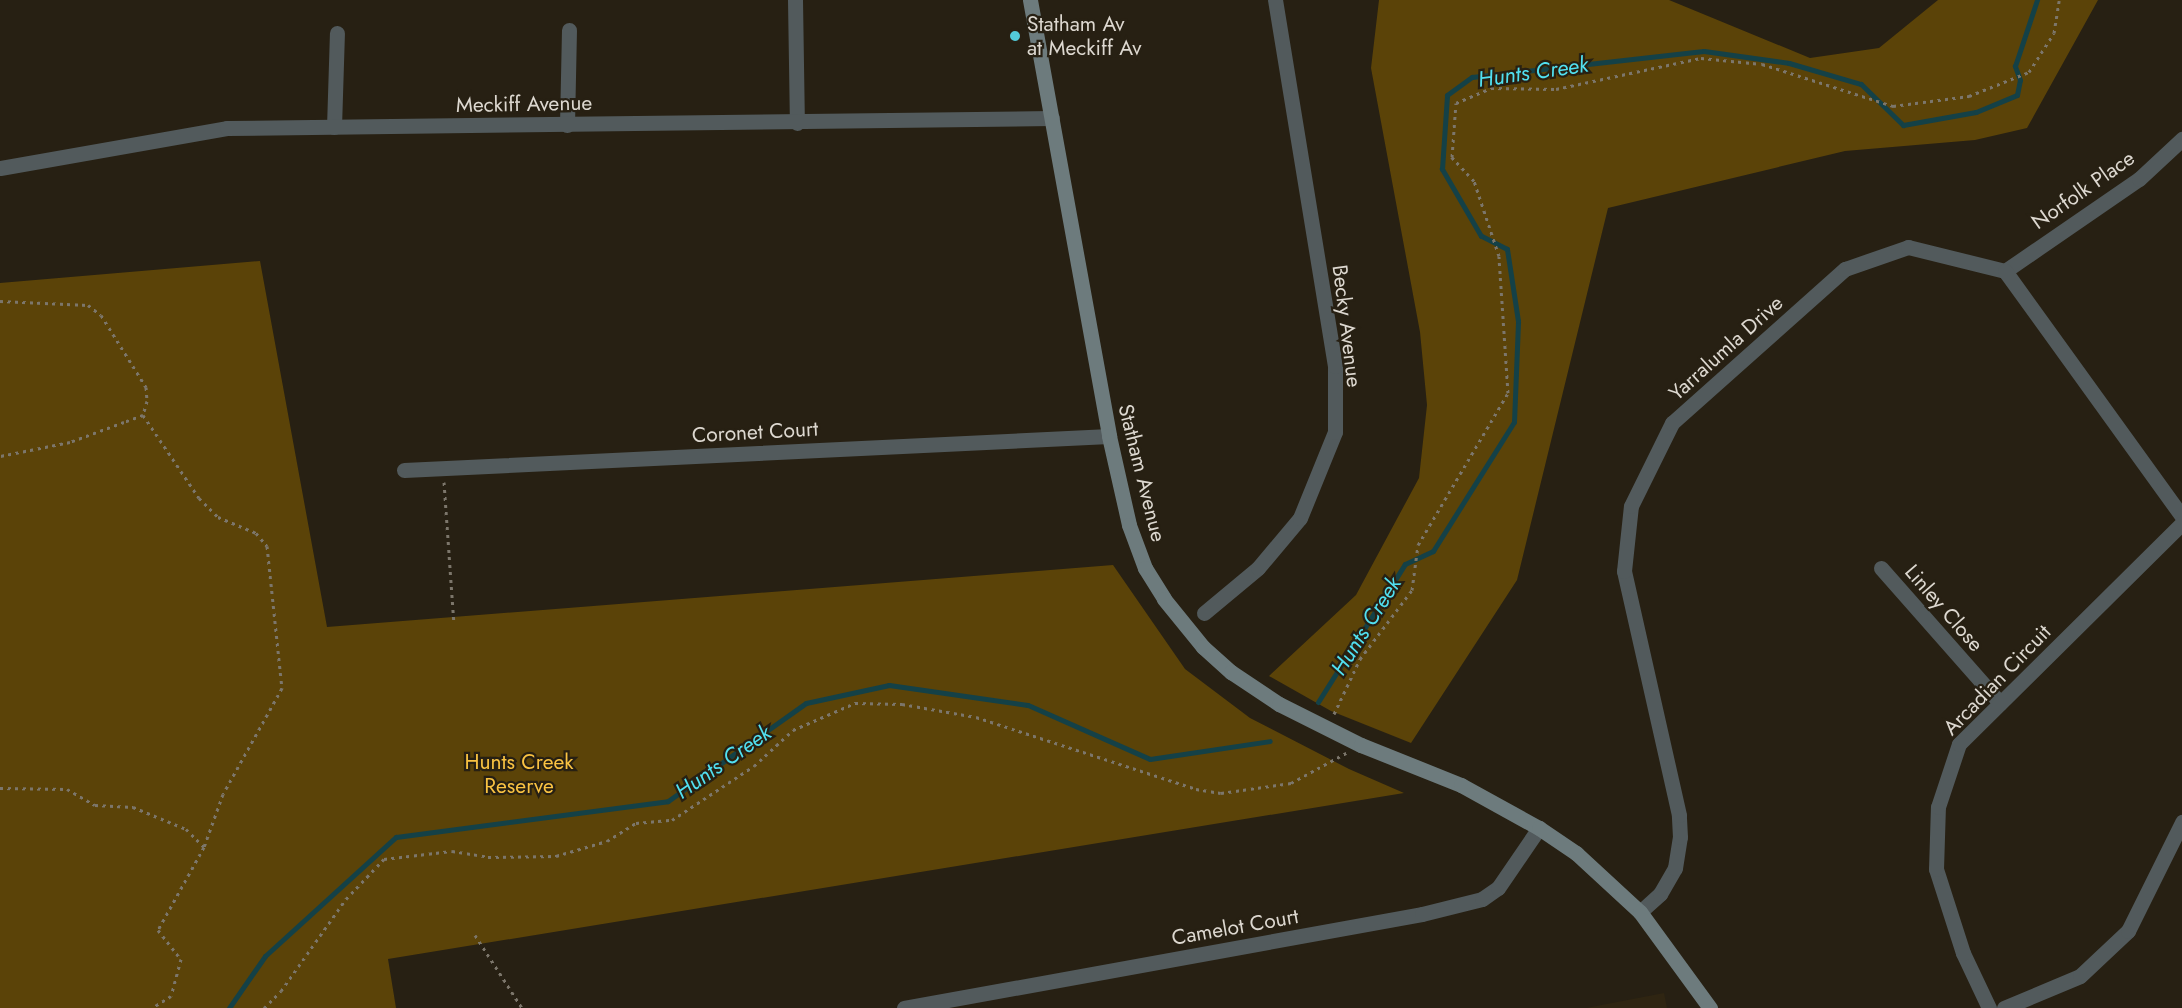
<!DOCTYPE html>
<html>
<head>
<meta charset="utf-8">
<style>
  body { margin:0 }
  #map { position:relative; width:2182px; height:1008px; overflow:hidden; background:#272013; font-family:Jost,sans-serif }
  div>[style] { position:absolute }
  [style*='--x'] { left:calc(var(--x)*1px); top:calc(var(--y)*1px); width:calc(var(--w)*1px); rotate:calc(var(--a)*1deg) }
  .built>* { inset:0; background:#2f2512 }
  .green>* { inset:0; background:#5b4308 }
  .stream>* { height:5px; margin:-2.5px; padding:0 2.5px; transform-origin:2.5px; border-radius:2.5px; background:#144147 }
  .path>* { height:3px; margin-top:-1.5px; transform-origin:0; background:repeating-linear-gradient(90deg,#7c766b 0 3px,transparent 0 7.5px) }
  .minor>* { height:15px; margin:-7.5px; padding:0 7.5px; transform-origin:7.5px; border-radius:7.5px; background:#525a5c }
  .secondary>* { height:15px; margin:-7.5px; padding:0 7.5px; transform-origin:7.5px; border-radius:7.5px; background:#6d7b7d }
  .dots>* { width:16px; height:16px; translate:-50% -50%; box-sizing:border-box; border:3px solid #272013; border-radius:50% }
  span { translate:-50% -50%; white-space:nowrap; text-align:center; line-height:1.15; -webkit-text-stroke:4.5px #272013; paint-order:stroke }
  .poi-label { font-size:21px; color:#ddd8d0 }
  .left { translate:0 -50%; text-align:left }
  .street-label { font-size:21px; color:#ddd8d0 }
  .park-label { font-size:21px; color:#fac342 }
  .water-label { font-size:22px; color:#51e0f1; font-style:italic }
</style>
</head>
<body>
<div id="map">
  <div class="built">
    <div style="clip-path:polygon(1664px 993px,1667px 1008px,1586px 1008px)"></div>
  </div>
  <div class="green">
    <div style="clip-path:polygon(1379px 0,1669px 0,1810px 58px,1879px 48px,1938px 0,2098px 0,2027px 128px,1975px 140px,1845px 151px,1608px 208px,1517px 580px,1411px 743px,1331px 711px,1269px 676px,1356px 595px,1419px 478px,1427px 405px,1420px 332px,1371px 68px)"></div>
    <div style="clip-path:polygon(260px 261px,327px 627px,1113px 565px,1185px 669px,1250px 718px,1349px 769px,1404px 793px,388px 959px,396px 1008px,0 1008px,0 283px)"></div>
  </div>
  <div class="stream">
    <div style="--x:1318;--y:702;--w:163;--a:-57.8"></div>
    <div style="--x:1405;--y:564;--w:31;--a:-25"></div>
    <div style="--x:1433;--y:551;--w:152;--a:-57.9"></div>
    <div style="--x:1514;--y:422;--w:101;--a:-87.7"></div>
    <div style="--x:1518;--y:321;--w:73;--a:-98.7"></div>
    <div style="--x:1507;--y:249;--w:29;--a:-153"></div>
    <div style="--x:1481;--y:236;--w:78;--a:-120.2"></div>
    <div style="--x:1442;--y:169;--w:74;--a:-86.1"></div>
    <div style="--x:1447;--y:95;--w:31;--a:-36"></div>
    <div style="--x:1472;--y:77;--w:233;--a:-6.4"></div>
    <div style="--x:1704;--y:51;--w:86;--a:8"></div>
    <div style="--x:1789;--y:63;--w:75;--a:16.3"></div>
    <div style="--x:1861;--y:84;--w:59;--a:44.3"></div>
    <div style="--x:1903;--y:125;--w:74;--a:-10.1"></div>
    <div style="--x:1976;--y:112;--w:44;--a:-22.5"></div>
    <div style="--x:2017;--y:95;--w:15;--a:-79"></div>
    <div style="--x:2020;--y:80;--w:15;--a:-110"></div>
    <div style="--x:2015;--y:66;--w:70;--a:-71.6"></div>
    <div style="--x:229;--y:1008;--w:63;--a:-55.3"></div>
    <div style="--x:265;--y:956;--w:177;--a:-42.3"></div>
    <div style="--x:396;--y:837;--w:274;--a:-7.5"></div>
    <div style="--x:668;--y:801;--w:169;--a:-35.4"></div>
    <div style="--x:806;--y:703;--w:85;--a:-12.2"></div>
    <div style="--x:889;--y:685;--w:140;--a:8.2"></div>
    <div style="--x:1028;--y:705;--w:133;--a:23.9"></div>
    <div style="--x:1150;--y:759;--w:121;--a:-8.5"></div>
  </div>
  <div class="path">
    <div style="--x:0;--y:301;--w:88;--a:2.6"></div>
    <div style="--x:88;--y:305;--w:16;--a:38"></div>
    <div style="--x:101;--y:315;--w:85;--a:58"></div>
    <div style="--x:146;--y:387;--w:14;--a:86"></div>
    <div style="--x:147;--y:401;--w:15;--a:106"></div>
    <div style="--x:143;--y:415;--w:20;--a:160"></div>
    <div style="--x:124;--y:422;--w:58;--a:159.7"></div>
    <div style="--x:70;--y:442;--w:71;--a:168.7"></div>
    <div style="--x:143;--y:415;--w:100;--a:56"></div>
    <div style="--x:199;--y:498;--w:27;--a:45"></div>
    <div style="--x:218;--y:517;--w:41;--a:22.8"></div>
    <div style="--x:256;--y:533;--w:17;--a:50"></div>
    <div style="--x:267;--y:546;--w:143;--a:84"></div>
    <div style="--x:282;--y:688;--w:121;--a:119.1"></div>
    <div style="--x:223;--y:794;--w:56;--a:109.7"></div>
    <div style="--x:444;--y:482;--w:142;--a:86"></div>
    <div style="--x:1334;--y:714;--w:61;--a:-64.7"></div>
    <div style="--x:1360;--y:659;--w:86;--a:-53"></div>
    <div style="--x:1412;--y:590;--w:45;--a:-82.4"></div>
    <div style="--x:1418;--y:545;--w:177;--a:-59.4"></div>
    <div style="--x:1508;--y:393;--w:137;--a:-93.8"></div>
    <div style="--x:1499;--y:256;--w:79;--a:-108.4"></div>
    <div style="--x:1474;--y:181;--w:33;--a:-133"></div>
    <div style="--x:1452;--y:157;--w:54;--a:-85.8"></div>
    <div style="--x:1456;--y:103;--w:38;--a:-23"></div>
    <div style="--x:1491;--y:88;--w:65;--a:0.9"></div>
    <div style="--x:1556;--y:89;--w:148;--a:-12.1"></div>
    <div style="--x:1701;--y:58;--w:61;--a:5.6"></div>
    <div style="--x:1762;--y:64;--w:138;--a:17.8"></div>
    <div style="--x:1893;--y:106;--w:77;--a:-7.5"></div>
    <div style="--x:1969;--y:96;--w:65;--a:-21.8"></div>
    <div style="--x:2029;--y:72;--w:46;--a:-57.3"></div>
    <div style="--x:2054;--y:33;--w:33;--a:-81"></div>
    <div style="--x:0;--y:788;--w:67;--a:0.9"></div>
    <div style="--x:67;--y:789;--w:32;--a:30"></div>
    <div style="--x:95;--y:805;--w:38;--a:3"></div>
    <div style="--x:133;--y:807;--w:57;--a:22.5"></div>
    <div style="--x:186;--y:829;--w:25;--a:45"></div>
    <div style="--x:204;--y:847;--w:95;--a:119"></div>
    <div style="--x:158;--y:930;--w:37;--a:52"></div>
    <div style="--x:181;--y:959;--w:38;--a:105"></div>
    <div style="--x:171;--y:996;--w:22;--a:148"></div>
    <div style="--x:475;--y:935;--w:87;--a:57.2"></div>
    <div style="--x:264;--y:1008;--w:24;--a:-45"></div>
    <div style="--x:281;--y:991;--w:113;--a:-54.8"></div>
    <div style="--x:346;--y:899;--w:55;--a:-46.5"></div>
    <div style="--x:384;--y:859;--w:68;--a:-6.7"></div>
    <div style="--x:452;--y:851;--w:36;--a:9"></div>
    <div style="--x:488;--y:857;--w:68;--a:-0.8"></div>
    <div style="--x:556;--y:856;--w:53;--a:-16.4"></div>
    <div style="--x:607;--y:841;--w:34;--a:-32"></div>
    <div style="--x:636;--y:823;--w:36;--a:-5"></div>
    <div style="--x:672;--y:820;--w:98;--a:-33.4"></div>
    <div style="--x:754;--y:766;--w:53;--a:-42.7"></div>
    <div style="--x:793;--y:730;--w:68;--a:-23.5"></div>
    <div style="--x:855;--y:703;--w:47;--a:1.2"></div>
    <div style="--x:902;--y:704;--w:75;--a:10"></div>
    <div style="--x:976;--y:717;--w:231;--a:18.1"></div>
    <div style="--x:1196;--y:789;--w:25;--a:9"></div>
    <div style="--x:1221;--y:793;--w:71;--a:-8.1"></div>
    <div style="--x:1291;--y:783;--w:63;--a:-28.6"></div>
  </div>
  <div class="minor">
    <div style="--x:795;--y:0;--w:123;--a:89.1"></div>
    <div style="--x:567;--y:125;--w:95;--a:-88.8"></div>
    <div style="--x:334;--y:127;--w:94;--a:-88.2"></div>
    <div style="--x:0;--y:168;--w:230;--a:-10"></div>
    <div style="--x:227;--y:128;--w:825;--a:-0.69"></div>
    <div style="--x:2005;--y:271;--w:163;--a:-34.5"></div>
    <div style="--x:2139;--y:179;--w:59;--a:-42.9"></div>
    <div style="--x:404;--y:470;--w:706;--a:-2.76"></div>
    <div style="--x:1881;--y:568;--w:180;--a:48.6"></div>
    <div style="--x:1204;--y:613;--w:70;--a:-39.8"></div>
    <div style="--x:1258;--y:568;--w:65;--a:-50"></div>
    <div style="--x:1300;--y:518;--w:93;--a:-67.9"></div>
    <div style="--x:1335;--y:432;--w:66;--a:-90"></div>
    <div style="--x:1335;--y:366;--w:371;--a:-99.3"></div>
    <div style="--x:1640;--y:912;--w:27;--a:-42"></div>
    <div style="--x:1660;--y:894;--w:30;--a:-60"></div>
    <div style="--x:1675;--y:868;--w:31;--a:-81"></div>
    <div style="--x:1680;--y:837;--w:22;--a:-93"></div>
    <div style="--x:1679;--y:815;--w:250;--a:-102.7"></div>
    <div style="--x:1624;--y:571;--w:65;--a:-83.9"></div>
    <div style="--x:1631;--y:506;--w:93;--a:-63.7"></div>
    <div style="--x:1672;--y:423;--w:232;--a:-41.7"></div>
    <div style="--x:1845;--y:269;--w:67;--a:-19.2"></div>
    <div style="--x:1908;--y:247;--w:100;--a:13.9"></div>
    <div style="--x:2005;--y:271;--w:302;--a:54.2"></div>
    <div style="--x:904;--y:1008;--w:526;--a:-10.29"></div>
    <div style="--x:1422;--y:914;--w:62;--a:-14"></div>
    <div style="--x:1482;--y:899;--w:19;--a:-35"></div>
    <div style="--x:1498;--y:888;--w:73;--a:-55.7"></div>
    <div style="--x:1989;--y:1008;--w:61;--a:-115.3"></div>
    <div style="--x:1963;--y:953;--w:88;--a:-107.8"></div>
    <div style="--x:1936;--y:869;--w:62;--a:-88.2"></div>
    <div style="--x:1938;--y:807;--w:66;--a:-71.6"></div>
    <div style="--x:1959;--y:744;--w:314;--a:-44.7"></div>
    <div style="--x:2004;--y:1008;--w:82;--a:-22.8"></div>
    <div style="--x:2080;--y:976;--w:66;--a:-43.2"></div>
    <div style="--x:2128;--y:931;--w:122;--a:-63.6"></div>
  </div>
  <div class="secondary">
    <div style="--x:1030;--y:0;--w:443;--a:79.7"></div>
    <div style="--x:1109;--y:436;--w:91;--a:77.3"></div>
    <div style="--x:1129;--y:525;--w:46;--a:69.6"></div>
    <div style="--x:1145;--y:568;--w:36;--a:58"></div>
    <div style="--x:1164;--y:599;--w:62;--a:50.9"></div>
    <div style="--x:1203;--y:647;--w:38;--a:42"></div>
    <div style="--x:1231;--y:672;--w:58;--a:33.7"></div>
    <div style="--x:1279;--y:704;--w:92;--a:26.6"></div>
    <div style="--x:1361;--y:745;--w:108;--a:21.8"></div>
    <div style="--x:1461;--y:785;--w:89;--a:28.9"></div>
    <div style="--x:1539;--y:828;--w:45;--a:34"></div>
    <div style="--x:1576;--y:853;--w:87;--a:42.7"></div>
    <div style="--x:1640;--y:912;--w:119;--a:53.9"></div>
  </div>
  <div class="dots">
    <div style="left:1015px;top:36px;background:#53cbda"></div>
  </div>
  <div class="poi-label">
    <span class="left" style="left:1027px;top:36px">Statham Av<br>at Meckiff Av</span>
  </div>
  <div class="street-label">
    <span style="left:524px;top:104px;rotate:-1deg">Meckiff Avenue</span>
    <span style="left:2083px;top:190px;rotate:-35deg">Norfolk Place</span>
    <span style="left:1347px;top:326px;rotate:83deg">Becky Avenue</span>
    <span style="left:1726px;top:348px;rotate:-42deg">Yarralumla Drive</span>
    <span style="left:755px;top:432px;rotate:-3deg">Coronet Court</span>
    <span style="left:1142px;top:473px;rotate:76deg">Statham Avenue</span>
    <span style="left:1944px;top:608px;rotate:49deg">Linley Close</span>
    <span style="left:1997px;top:680px;rotate:-46deg">Arcadian Circuit</span>
    <span style="left:1235px;top:927px;rotate:-10deg">Camelot Court</span>
  </div>
  <div class="park-label">
    <span style="left:519px;top:774px">Hunts Creek<br>Reserve</span>
  </div>
  <div class="water-label">
    <span style="left:1533px;top:72px;rotate:-8deg">Hunts Creek</span>
    <span style="left:1366px;top:626px;rotate:-58deg">Hunts Creek</span>
    <span style="left:723px;top:762px;rotate:-35deg">Hunts Creek</span>
  </div>
</div>
</body>
</html>
